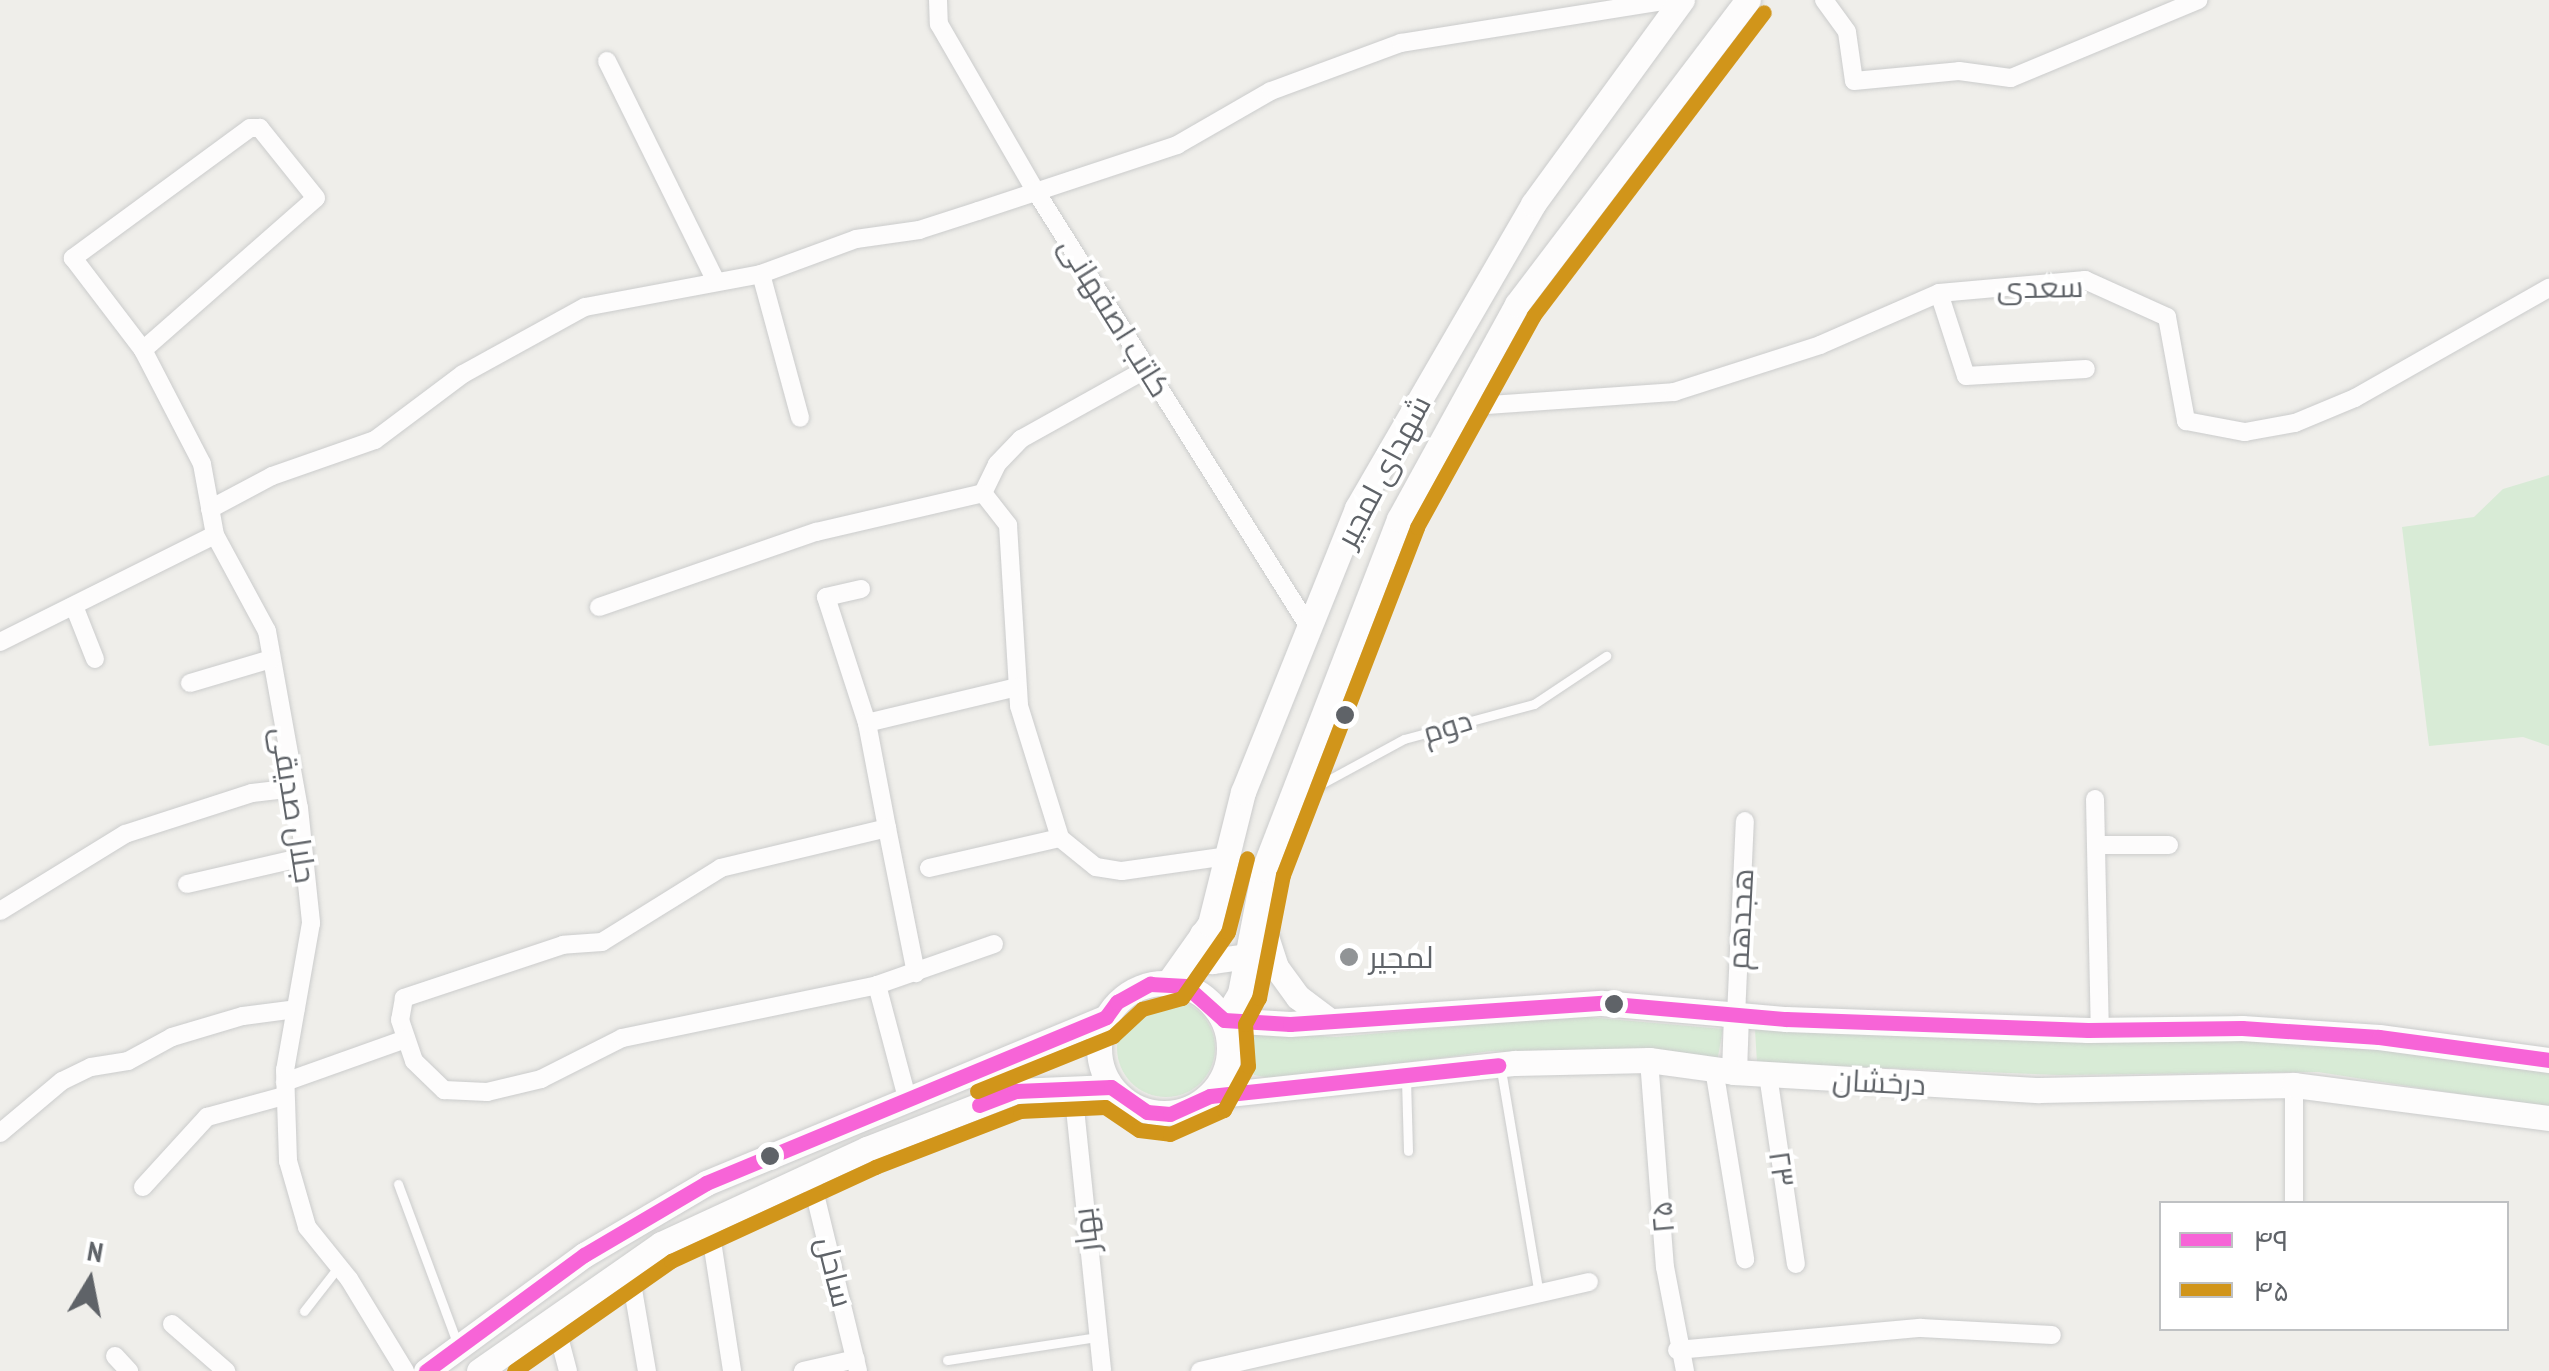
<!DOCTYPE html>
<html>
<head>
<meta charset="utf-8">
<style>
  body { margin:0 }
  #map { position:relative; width:2549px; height:1371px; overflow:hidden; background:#efeeea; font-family:"PT Sans Narrow",Cairo,sans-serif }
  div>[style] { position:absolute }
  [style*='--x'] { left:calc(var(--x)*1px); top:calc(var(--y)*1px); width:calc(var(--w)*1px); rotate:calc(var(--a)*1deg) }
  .green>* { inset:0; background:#d8ebd6 }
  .round { border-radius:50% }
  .roads { filter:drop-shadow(0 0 2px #cbcccc) drop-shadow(0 0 2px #cbcccc) }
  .lane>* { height:9px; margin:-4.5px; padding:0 4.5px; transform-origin:4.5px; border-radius:4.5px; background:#fdfcfc }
  .street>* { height:18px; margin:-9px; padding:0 9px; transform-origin:9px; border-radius:9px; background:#fdfcfc }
  .secondary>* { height:25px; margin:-12.5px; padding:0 12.5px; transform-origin:12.5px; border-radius:12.5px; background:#fdfcfc }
  .secondary>.ring { margin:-12.5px; padding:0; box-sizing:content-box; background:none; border:25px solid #fdfcfc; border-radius:50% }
  .bus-1>* { height:15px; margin:-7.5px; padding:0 7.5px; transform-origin:7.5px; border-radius:7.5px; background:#f764d7 }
  .bus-2>* { height:15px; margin:-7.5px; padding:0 7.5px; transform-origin:7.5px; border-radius:7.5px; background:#d1951a }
  .dots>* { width:28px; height:28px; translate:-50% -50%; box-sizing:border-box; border:5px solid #fff; border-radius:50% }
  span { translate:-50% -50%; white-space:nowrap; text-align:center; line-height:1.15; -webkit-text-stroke:8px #fff; paint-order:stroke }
  .street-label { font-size:30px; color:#5f6368 }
  .poi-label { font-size:30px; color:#5f6368 }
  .left { translate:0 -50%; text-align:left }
  .legend { position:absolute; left:2159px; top:1201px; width:350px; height:130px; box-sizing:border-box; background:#fff; border:2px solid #bfc1c3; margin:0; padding:12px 18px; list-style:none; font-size:30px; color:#5f6368 }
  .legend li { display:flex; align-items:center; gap:20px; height:50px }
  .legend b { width:50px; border:2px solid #bfc1c3 }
  .north { position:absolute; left:40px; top:1231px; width:100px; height:100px; -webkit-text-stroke:8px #fff; paint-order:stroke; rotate:10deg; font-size:28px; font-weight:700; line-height:40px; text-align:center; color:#5f6368 }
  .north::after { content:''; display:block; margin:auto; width:35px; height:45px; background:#5f6368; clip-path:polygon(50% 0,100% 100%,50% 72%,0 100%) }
</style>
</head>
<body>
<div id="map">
  <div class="green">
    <div style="clip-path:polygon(2549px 475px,2549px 746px,2523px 737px,2429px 746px,2402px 527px,2474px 517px,2503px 489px)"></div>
    <div class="round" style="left:1117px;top:999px;width:98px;height:98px"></div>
    <div style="clip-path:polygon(1575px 1016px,1723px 1029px,1717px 1062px,1491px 1051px,1281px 1080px,1254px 1075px,1244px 1055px,1245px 1035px,1263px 1032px,1336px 1037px)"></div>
    <div style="clip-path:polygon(1794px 1028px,2333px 1044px,2549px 1071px,2549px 1108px,2318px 1072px,2059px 1075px,1757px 1063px,1755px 1030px)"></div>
  </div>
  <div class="roads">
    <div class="lane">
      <div style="--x:1299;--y:796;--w:119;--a:-28.5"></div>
      <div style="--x:1404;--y:739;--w:135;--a:-15.1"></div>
      <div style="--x:1534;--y:704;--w:87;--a:-33.7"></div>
      <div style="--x:1501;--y:1070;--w:227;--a:80.4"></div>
      <div style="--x:1406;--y:1079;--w:72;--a:88.4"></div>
      <div style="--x:398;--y:1184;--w:170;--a:69.6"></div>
      <div style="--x:304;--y:1311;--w:57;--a:-52.1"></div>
      <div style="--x:947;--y:1360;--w:153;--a:-8.7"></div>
    </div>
    <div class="street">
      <div style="--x:938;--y:0;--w:24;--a:88"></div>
      <div style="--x:939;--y:24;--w:192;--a:60"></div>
      <div style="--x:1035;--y:190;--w:516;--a:57.91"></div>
      <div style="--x:1824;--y:0;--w:39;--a:54"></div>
      <div style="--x:1847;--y:32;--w:49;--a:81.9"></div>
      <div style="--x:1854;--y:81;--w:105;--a:-5.4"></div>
      <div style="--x:1959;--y:71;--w:52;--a:7.7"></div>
      <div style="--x:2011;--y:78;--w:203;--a:-22.6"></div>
      <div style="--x:607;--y:61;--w:246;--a:63.7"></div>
      <div style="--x:761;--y:274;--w:149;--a:74.8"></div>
      <div style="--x:1939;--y:293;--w:87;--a:72"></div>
      <div style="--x:1966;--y:376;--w:120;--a:-3.3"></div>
      <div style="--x:143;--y:350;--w:230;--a:-41.3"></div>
      <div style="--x:316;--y:198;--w:90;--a:-128.7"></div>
      <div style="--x:260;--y:128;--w:10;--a:180"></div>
      <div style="--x:250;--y:128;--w:220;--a:143.7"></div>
      <div style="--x:73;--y:258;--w:116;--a:52.7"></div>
      <div style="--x:143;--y:350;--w:128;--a:62.6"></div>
      <div style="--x:202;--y:464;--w:72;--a:79.6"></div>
      <div style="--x:215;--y:535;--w:109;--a:61.6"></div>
      <div style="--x:267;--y:631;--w:180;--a:79.8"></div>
      <div style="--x:299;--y:808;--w:116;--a:84"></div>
      <div style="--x:311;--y:923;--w:149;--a:100"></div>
      <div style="--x:285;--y:1070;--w:91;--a:88.1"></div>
      <div style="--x:288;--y:1161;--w:69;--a:73.9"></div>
      <div style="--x:307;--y:1227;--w:67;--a:51.1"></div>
      <div style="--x:349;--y:1279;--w:108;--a:58.7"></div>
      <div style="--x:1460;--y:407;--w:215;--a:-4"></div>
      <div style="--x:1674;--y:392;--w:153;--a:-17.8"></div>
      <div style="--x:1820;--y:345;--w:130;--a:-23.6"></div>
      <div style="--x:1939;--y:293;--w:147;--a:-5.1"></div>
      <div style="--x:2085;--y:280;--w:90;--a:24.3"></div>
      <div style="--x:2167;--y:317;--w:106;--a:79.6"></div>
      <div style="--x:2186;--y:421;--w:60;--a:10.6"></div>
      <div style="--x:2245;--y:432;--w:51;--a:-10.2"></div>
      <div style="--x:2295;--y:423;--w:65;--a:-22.6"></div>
      <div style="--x:2355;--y:398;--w:223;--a:-29.6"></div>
      <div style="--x:983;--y:493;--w:32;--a:-64"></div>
      <div style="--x:997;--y:464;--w:35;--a:-46"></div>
      <div style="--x:1021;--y:439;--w:144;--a:-29.1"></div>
      <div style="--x:210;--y:509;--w:70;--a:-28"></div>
      <div style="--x:272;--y:476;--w:109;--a:-19.3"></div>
      <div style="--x:375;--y:440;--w:110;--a:-36.9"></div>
      <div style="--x:463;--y:374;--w:139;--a:-28.8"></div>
      <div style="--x:585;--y:307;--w:179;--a:-10.6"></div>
      <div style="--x:761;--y:274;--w:101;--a:-20.2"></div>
      <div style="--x:856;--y:239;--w:64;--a:-8.1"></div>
      <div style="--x:919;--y:230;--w:62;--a:-17.9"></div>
      <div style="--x:978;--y:211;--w:210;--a:-18.3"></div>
      <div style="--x:1177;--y:145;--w:108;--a:-29.9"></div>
      <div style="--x:1271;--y:91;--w:139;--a:-20.3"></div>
      <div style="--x:1401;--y:43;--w:272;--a:-9.1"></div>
      <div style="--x:861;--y:589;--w:36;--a:167"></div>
      <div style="--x:826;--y:597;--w:133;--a:72"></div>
      <div style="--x:867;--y:723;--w:107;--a:79.2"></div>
      <div style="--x:887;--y:828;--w:171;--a:166.5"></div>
      <div style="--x:721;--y:868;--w:140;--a:148.1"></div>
      <div style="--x:602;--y:942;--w:39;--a:176"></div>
      <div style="--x:563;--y:945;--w:168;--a:161.6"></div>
      <div style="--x:404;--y:998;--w:22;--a:100"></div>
      <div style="--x:400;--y:1020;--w:43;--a:71.1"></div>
      <div style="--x:414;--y:1061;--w:42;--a:44"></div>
      <div style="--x:444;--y:1090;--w:43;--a:2.7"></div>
      <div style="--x:487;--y:1092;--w:56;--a:-13.5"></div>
      <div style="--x:541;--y:1079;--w:91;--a:-26.8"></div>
      <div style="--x:622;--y:1038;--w:260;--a:-11.7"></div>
      <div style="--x:877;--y:985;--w:124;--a:-19.3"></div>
      <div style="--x:74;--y:606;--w:57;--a:68.4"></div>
      <div style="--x:599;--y:607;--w:230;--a:-19.1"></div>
      <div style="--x:816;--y:532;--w:171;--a:-13.1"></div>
      <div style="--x:983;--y:493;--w:41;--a:52"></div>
      <div style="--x:1008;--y:525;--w:181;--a:86.5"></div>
      <div style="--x:1019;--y:706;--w:138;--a:72.7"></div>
      <div style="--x:1060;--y:838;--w:46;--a:38.9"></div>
      <div style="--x:1096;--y:867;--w:26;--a:9"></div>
      <div style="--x:1122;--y:871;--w:106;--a:-8.1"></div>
      <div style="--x:0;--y:642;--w:240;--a:-26.5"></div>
      <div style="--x:190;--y:683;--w:84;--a:-16.5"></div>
      <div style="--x:867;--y:723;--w:154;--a:-13.5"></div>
      <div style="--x:2095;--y:799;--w:231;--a:88.8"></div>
      <div style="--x:887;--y:828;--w:148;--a:78.7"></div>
      <div style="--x:2096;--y:845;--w:73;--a:0"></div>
      <div style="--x:929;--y:868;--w:134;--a:-12.9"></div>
      <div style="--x:187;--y:884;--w:120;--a:-13"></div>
      <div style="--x:0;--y:911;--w:147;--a:-31.6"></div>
      <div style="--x:125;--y:834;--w:133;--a:-17.9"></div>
      <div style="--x:252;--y:793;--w:43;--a:-6.6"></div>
      <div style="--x:877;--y:985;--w:117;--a:75.1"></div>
      <div style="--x:1736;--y:1016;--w:195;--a:-87.4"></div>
      <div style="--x:1649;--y:1060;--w:208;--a:85.6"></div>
      <div style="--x:1665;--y:1267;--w:106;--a:79.1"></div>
      <div style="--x:1714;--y:1069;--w:193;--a:80.7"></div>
      <div style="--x:1768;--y:1075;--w:191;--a:81.6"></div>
      <div style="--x:285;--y:1082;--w:128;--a:-19.6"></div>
      <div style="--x:1073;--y:1089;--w:283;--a:84.1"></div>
      <div style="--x:0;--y:1133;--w:81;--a:-40"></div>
      <div style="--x:62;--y:1081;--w:32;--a:-26"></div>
      <div style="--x:91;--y:1067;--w:37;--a:-9"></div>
      <div style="--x:128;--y:1061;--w:50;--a:-28.6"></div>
      <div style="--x:172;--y:1037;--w:74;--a:-16.5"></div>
      <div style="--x:243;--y:1016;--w:53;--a:-7.5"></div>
      <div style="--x:810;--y:1174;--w:203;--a:76.3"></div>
      <div style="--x:143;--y:1187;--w:95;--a:-47.6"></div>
      <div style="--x:207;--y:1117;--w:80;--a:-15.3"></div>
      <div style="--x:2294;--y:1204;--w:119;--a:-90"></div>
      <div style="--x:709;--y:1222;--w:151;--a:81.2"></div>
      <div style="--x:629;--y:1266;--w:107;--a:80.3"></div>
      <div style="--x:554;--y:1318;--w:55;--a:75.2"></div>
      <div style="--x:172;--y:1324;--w:72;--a:41"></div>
      <div style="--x:1677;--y:1350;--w:245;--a:-5.2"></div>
      <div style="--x:1921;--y:1328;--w:131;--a:3.1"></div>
      <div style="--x:115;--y:1356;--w:21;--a:47"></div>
      <div style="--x:803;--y:1371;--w:54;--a:-12.8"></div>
      <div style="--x:1200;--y:1371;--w:399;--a:-12.9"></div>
    </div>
    <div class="secondary">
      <div style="--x:1258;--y:912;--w:58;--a:71.9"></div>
      <div style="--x:1276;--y:967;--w:37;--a:54"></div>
      <div style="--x:1298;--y:997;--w:40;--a:37"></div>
      <div style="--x:1202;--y:934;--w:29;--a:70"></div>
      <div style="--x:1212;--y:961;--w:35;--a:-8"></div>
      <div class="ring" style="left:1099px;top:983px;width:105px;height:105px"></div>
      <div style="--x:1168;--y:983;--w:72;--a:-54.6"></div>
      <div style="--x:1210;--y:924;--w:136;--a:-76"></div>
      <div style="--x:1243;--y:792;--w:306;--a:-68.1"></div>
      <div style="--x:1357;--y:508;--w:351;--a:-59.9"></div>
      <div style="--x:1533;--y:204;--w:253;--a:-53.9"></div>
      <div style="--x:1224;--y:1020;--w:66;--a:3.5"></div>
      <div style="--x:1290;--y:1024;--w:313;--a:-3.9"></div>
      <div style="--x:1602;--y:1003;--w:185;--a:5"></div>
      <div style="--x:1786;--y:1019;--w:302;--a:2.1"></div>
      <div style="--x:2088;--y:1030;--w:154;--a:-0.7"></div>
      <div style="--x:2242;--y:1028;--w:137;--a:3.8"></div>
      <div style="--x:2379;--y:1037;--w:172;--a:7.7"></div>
      <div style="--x:1224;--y:1020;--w:31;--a:-59"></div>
      <div style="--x:1240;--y:993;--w:126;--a:-79"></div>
      <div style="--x:1264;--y:869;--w:375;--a:-68.9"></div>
      <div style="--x:1399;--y:519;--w:245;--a:-61.2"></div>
      <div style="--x:1517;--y:304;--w:382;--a:-52.8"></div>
      <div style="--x:1734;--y:1072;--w:56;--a:-88"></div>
      <div style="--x:1210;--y:1096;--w:307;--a:-6.2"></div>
      <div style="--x:1515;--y:1063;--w:134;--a:-1.3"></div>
      <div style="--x:1649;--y:1060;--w:86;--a:8"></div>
      <div style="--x:1734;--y:1072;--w:306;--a:3.4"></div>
      <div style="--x:2039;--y:1090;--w:255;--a:-1.1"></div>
      <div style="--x:2294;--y:1085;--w:257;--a:7.4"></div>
      <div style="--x:426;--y:1371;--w:196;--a:-36.3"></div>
      <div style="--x:584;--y:1255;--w:142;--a:-30.5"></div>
      <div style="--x:706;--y:1183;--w:433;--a:-22.5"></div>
      <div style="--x:479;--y:1371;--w:222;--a:-34.9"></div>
      <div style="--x:661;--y:1244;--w:227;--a:-24.8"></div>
      <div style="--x:867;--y:1149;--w:160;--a:-21.3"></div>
      <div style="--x:1016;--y:1091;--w:95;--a:-2.4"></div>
    </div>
  </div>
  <div class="bus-1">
    <div style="--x:979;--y:1105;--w:40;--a:-21"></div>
    <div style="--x:1016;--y:1091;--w:95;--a:-2.4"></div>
    <div style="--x:1111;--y:1087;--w:44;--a:34.8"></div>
    <div style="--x:1147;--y:1112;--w:23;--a:5"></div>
    <div style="--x:1170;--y:1114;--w:44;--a:-24.2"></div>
    <div style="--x:1210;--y:1096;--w:290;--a:-6.1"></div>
    <div style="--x:426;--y:1371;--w:196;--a:-36.3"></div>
    <div style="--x:584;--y:1255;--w:142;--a:-30.5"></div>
    <div style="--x:706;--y:1183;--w:433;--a:-22.5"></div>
    <div style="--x:1106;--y:1017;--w:19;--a:-54"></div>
    <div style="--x:1117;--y:1002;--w:38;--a:-29"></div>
    <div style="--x:1150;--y:984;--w:36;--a:3"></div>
    <div style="--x:1186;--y:986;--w:51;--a:41.8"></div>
    <div style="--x:1224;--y:1020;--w:66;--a:3.5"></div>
    <div style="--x:1290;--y:1024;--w:313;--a:-3.9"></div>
    <div style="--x:1602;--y:1003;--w:185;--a:5"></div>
    <div style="--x:1786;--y:1019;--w:302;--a:2.1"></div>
    <div style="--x:2088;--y:1030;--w:154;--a:-0.7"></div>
    <div style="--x:2242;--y:1028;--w:137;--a:3.8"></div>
    <div style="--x:2379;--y:1037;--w:172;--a:7.7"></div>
  </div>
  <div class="bus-2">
    <div style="--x:977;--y:1091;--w:147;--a:-22"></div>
    <div style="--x:1113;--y:1036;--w:40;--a:-43"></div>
    <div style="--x:1142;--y:1009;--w:41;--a:-15.4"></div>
    <div style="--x:1182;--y:998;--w:80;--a:-55.1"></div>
    <div style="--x:1228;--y:932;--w:76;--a:-75.6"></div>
    <div style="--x:514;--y:1371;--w:192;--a:-35"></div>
    <div style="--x:671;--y:1261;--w:225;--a:-24.7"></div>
    <div style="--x:875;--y:1167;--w:155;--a:-21.1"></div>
    <div style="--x:1020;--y:1111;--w:85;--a:-2.7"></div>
    <div style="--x:1105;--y:1107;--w:41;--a:34.1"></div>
    <div style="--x:1139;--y:1130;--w:31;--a:7"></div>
    <div style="--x:1170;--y:1134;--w:59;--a:-24"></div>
    <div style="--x:1224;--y:1110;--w:50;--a:-61.4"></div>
    <div style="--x:1248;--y:1066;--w:42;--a:-94.1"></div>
    <div style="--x:1245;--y:1024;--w:30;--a:-62"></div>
    <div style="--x:1259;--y:998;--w:125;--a:-79"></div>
    <div style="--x:1283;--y:875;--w:373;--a:-68.9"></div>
    <div style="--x:1417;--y:527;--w:242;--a:-61.1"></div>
    <div style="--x:1534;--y:315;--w:380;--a:-52.8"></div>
  </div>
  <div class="dots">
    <div style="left:1345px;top:715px;background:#5f6368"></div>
    <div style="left:1349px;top:957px;background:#919496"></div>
    <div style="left:1614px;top:1004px;background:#5f6368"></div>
    <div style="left:770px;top:1156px;background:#5f6368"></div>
  </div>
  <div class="street-label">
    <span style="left:2040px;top:287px;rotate:-1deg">سعدی</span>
    <span style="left:1115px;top:317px;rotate:58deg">کاتب اصفهانی</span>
    <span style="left:1383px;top:471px;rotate:-62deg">شهدای لمجیر</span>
    <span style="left:1447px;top:726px;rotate:-17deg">دوم</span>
    <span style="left:294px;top:805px;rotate:81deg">جلال صدیقی</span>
    <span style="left:1740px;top:919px;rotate:-87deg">هجدهم</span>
    <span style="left:1879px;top:1082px;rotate:3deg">درخشان</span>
    <span style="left:1782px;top:1169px;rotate:82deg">۲۳</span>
    <span style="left:1662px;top:1217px;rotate:-95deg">۲۵</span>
    <span style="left:1085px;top:1230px;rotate:-97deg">بهار</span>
    <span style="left:835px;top:1272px;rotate:76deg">ساحل</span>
  </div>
  <div class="poi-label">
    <span class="left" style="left:1369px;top:957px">لمجیر</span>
  </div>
  <ul class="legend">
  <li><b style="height:12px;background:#f764d7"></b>۴۹</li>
  <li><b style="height:12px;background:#d1951a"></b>۴۵</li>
  </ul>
  <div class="north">N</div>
</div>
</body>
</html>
